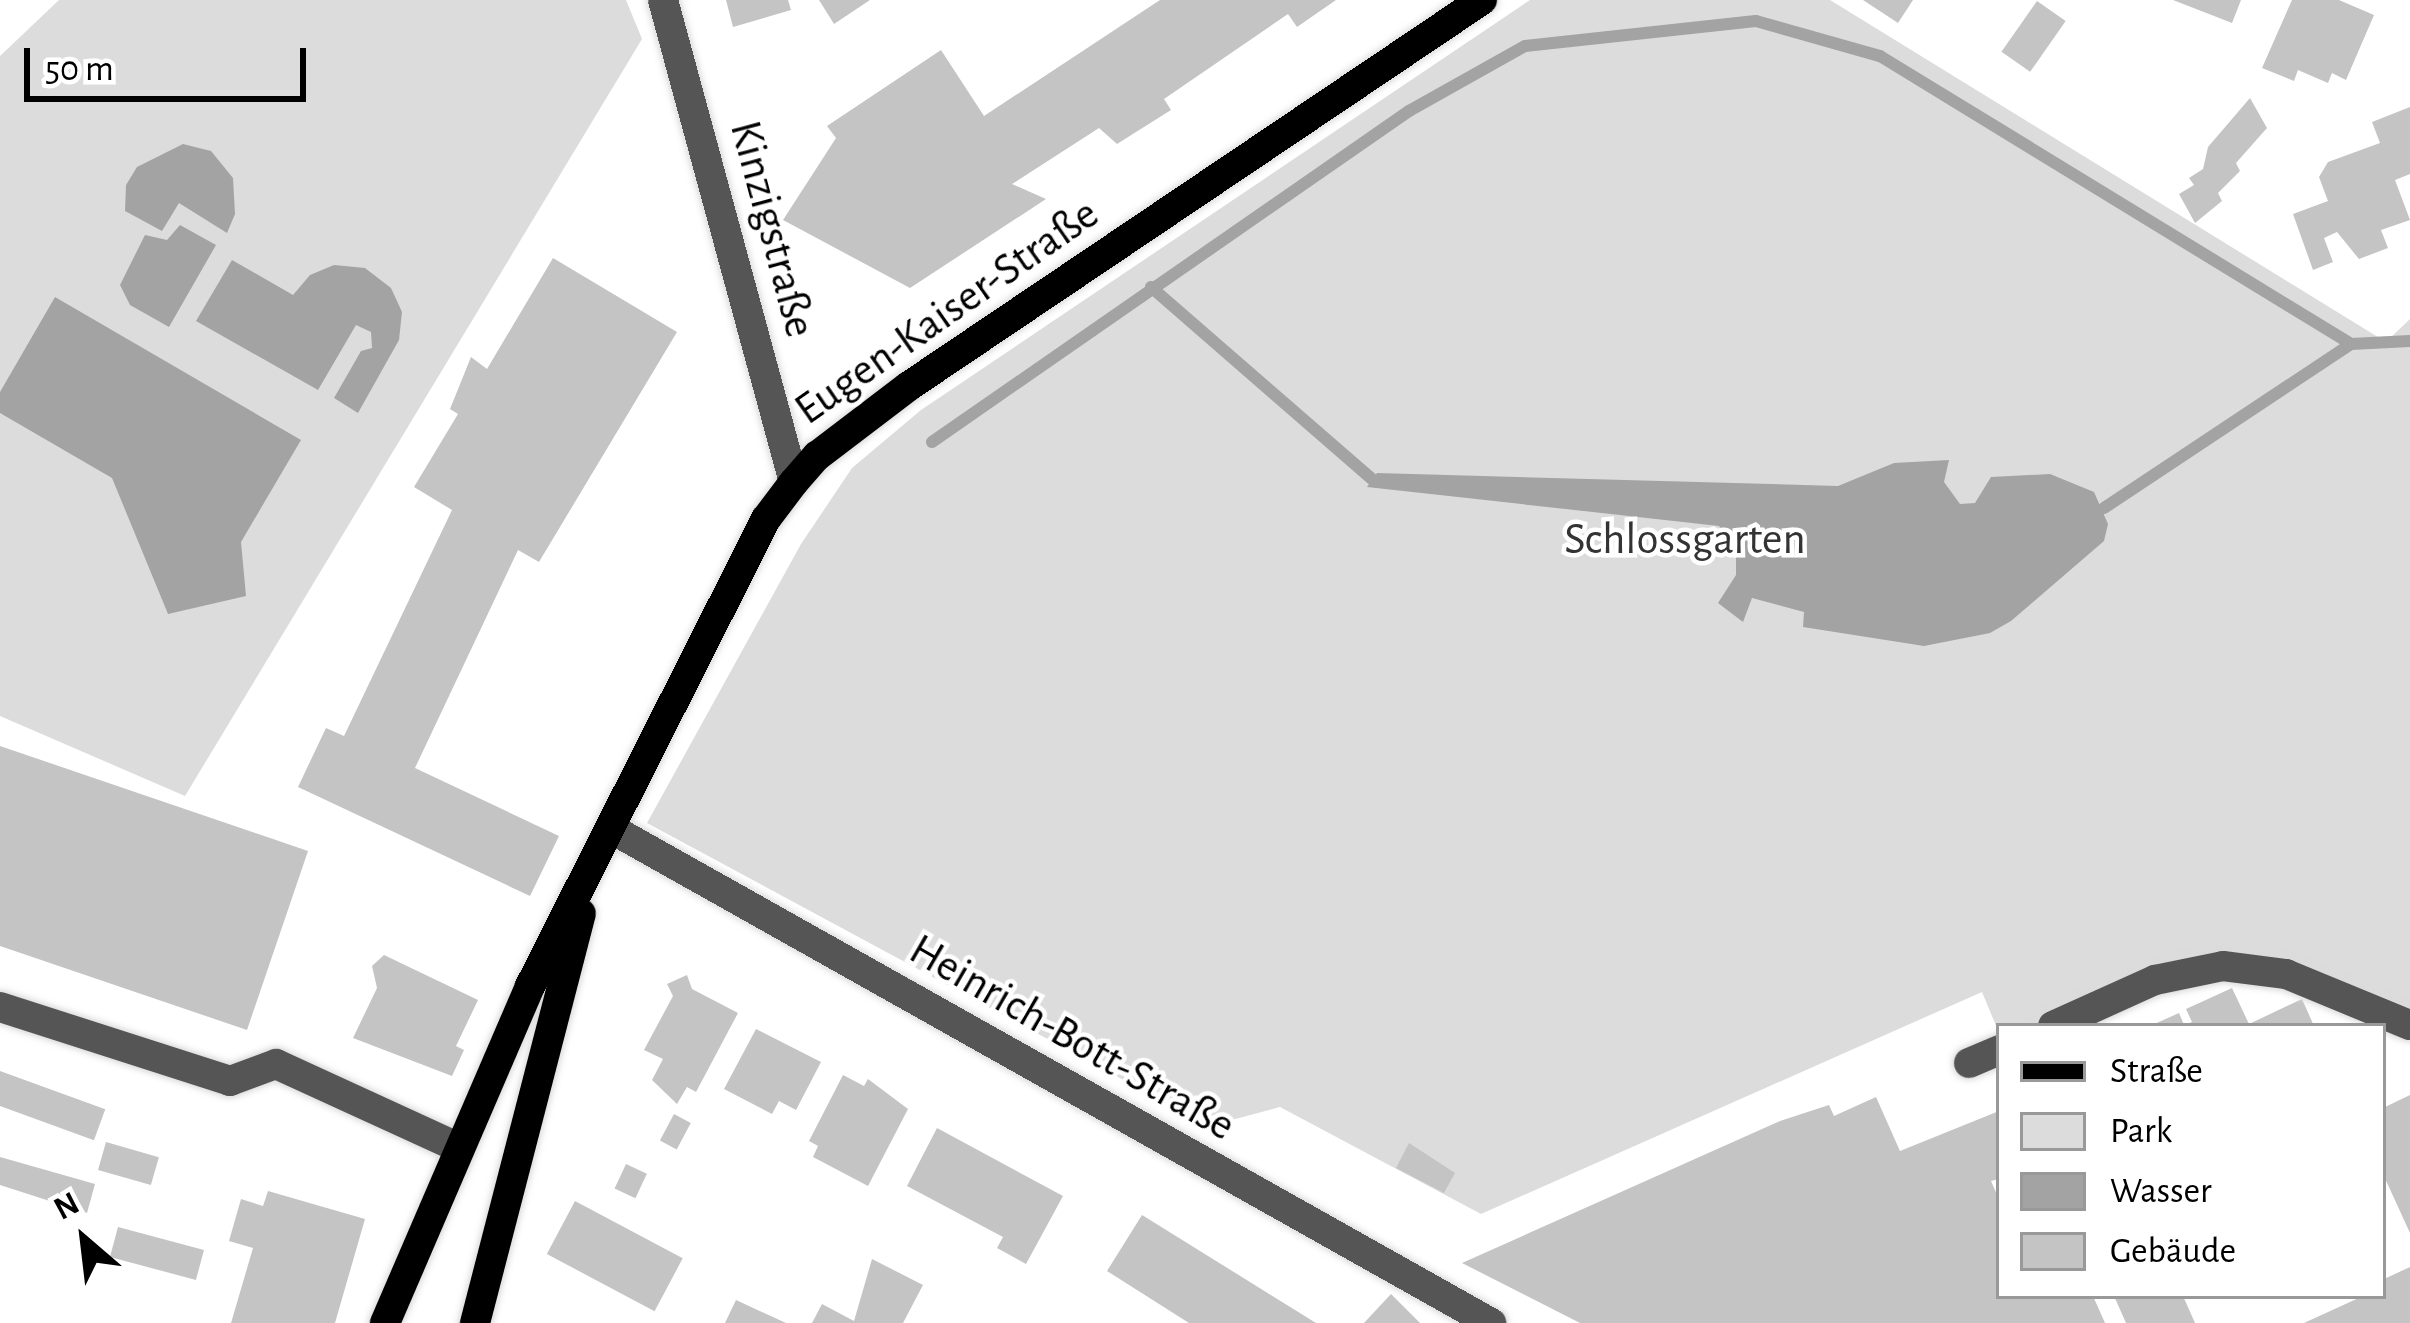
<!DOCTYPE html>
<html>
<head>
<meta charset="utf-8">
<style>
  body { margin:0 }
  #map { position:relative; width:2410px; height:1323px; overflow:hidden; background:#fff; font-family:"Alegreya Sans",sans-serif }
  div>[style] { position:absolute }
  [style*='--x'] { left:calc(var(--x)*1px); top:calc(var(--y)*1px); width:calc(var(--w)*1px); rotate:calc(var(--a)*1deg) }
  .green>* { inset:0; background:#dcdcdc }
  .water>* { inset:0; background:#a3a3a3 }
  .stream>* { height:12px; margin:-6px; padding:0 6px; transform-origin:6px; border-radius:6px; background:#a3a3a3 }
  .building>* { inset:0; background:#c4c4c4; transform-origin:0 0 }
  .roads { filter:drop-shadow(0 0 3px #dbdbdb) drop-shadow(0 0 3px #dbdbdb) }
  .minor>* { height:30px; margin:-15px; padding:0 15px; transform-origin:15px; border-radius:15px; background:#555 }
  .major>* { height:30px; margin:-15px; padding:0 15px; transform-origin:15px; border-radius:15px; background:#000 }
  span { translate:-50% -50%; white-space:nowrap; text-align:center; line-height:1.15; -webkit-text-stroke:9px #fff; paint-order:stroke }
  .street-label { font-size:45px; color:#000 }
  .park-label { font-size:45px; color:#333 }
  .legend { position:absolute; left:1996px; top:1023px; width:390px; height:276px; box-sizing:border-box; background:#fff; border:3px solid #999; margin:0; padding:15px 21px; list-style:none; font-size:36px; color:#000 }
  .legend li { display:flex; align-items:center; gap:24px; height:60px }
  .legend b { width:60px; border:3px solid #999 }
  .north { position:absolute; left:24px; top:1179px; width:120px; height:120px; -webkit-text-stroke:9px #fff; paint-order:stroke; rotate:332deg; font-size:33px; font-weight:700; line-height:48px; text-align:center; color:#000 }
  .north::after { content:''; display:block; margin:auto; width:42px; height:54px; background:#000; clip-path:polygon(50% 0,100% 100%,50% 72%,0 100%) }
  .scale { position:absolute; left:24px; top:48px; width:282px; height:54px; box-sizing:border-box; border:6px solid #000; border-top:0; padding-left:15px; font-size:36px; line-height:42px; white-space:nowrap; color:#000; -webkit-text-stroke:9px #fff; paint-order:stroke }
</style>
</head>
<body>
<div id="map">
  <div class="green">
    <div style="clip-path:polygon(59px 0,626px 0,642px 39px,185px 796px,0 716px,0 56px)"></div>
    <div style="clip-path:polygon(1530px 0,1830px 0,2386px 342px,2410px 319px,2410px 1036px,2247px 976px,2163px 988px,2078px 1026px,1999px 1026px,1999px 1033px,1982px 992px,1481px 1214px,1280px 1107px,1209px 1126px,647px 823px,801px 544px,852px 468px,921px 410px)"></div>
  </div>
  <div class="water">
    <div style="clip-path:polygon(183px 144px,211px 151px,233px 178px,235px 214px,227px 233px,179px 203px,162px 231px,125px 211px,126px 185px,137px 167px)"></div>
    <div style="clip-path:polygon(180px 225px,216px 245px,169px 327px,130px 305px,120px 285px,145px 235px,167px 240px)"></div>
    <div style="clip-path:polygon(232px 260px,293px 295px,310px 275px,334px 265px,365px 268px,391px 288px,402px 312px,399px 340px,358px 413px,334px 398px,361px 351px,372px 348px,371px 332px,356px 325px,318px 390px,196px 321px)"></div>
    <div style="clip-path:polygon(55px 297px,301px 440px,241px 542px,246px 596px,168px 614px,112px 478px,0 413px,0 392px)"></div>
    <div style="clip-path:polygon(1949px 460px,1944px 482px,1960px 504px,1975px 503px,1991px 477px,2050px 474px,2094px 492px,2108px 524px,2104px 541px,2011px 621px,1990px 633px,1924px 646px,1803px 627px,1804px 612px,1752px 598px,1743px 622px,1718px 603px,1736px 575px,1736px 551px,1719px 526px,1367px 487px,1377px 473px,1838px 486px,1894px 463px)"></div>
  </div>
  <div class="stream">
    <div style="--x:1151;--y:287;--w:294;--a:41"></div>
    <div style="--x:932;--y:442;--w:581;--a:-34.76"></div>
    <div style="--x:1409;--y:111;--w:133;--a:-29.3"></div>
    <div style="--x:1525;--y:46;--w:232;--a:-6.2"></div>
    <div style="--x:1756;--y:21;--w:129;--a:15.8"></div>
    <div style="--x:1880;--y:56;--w:552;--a:31.44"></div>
    <div style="--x:2351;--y:344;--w:59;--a:-2.9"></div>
    <div style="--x:2104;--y:508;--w:296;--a:-33.6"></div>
  </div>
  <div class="building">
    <div style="clip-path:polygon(726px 0,788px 0,791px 10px,733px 27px)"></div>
    <div style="clip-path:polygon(819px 0,870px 0,834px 24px)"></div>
    <div style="clip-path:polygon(1160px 0,1336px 0,1297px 27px,1288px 14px,1164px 99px,1171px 110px,1117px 144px,1099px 128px,1012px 184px,1046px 199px,910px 288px,783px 220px,836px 138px,827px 126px,941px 50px,984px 116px)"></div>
    <div style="clip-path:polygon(1863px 0,1913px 0,1898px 23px)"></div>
    <div style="clip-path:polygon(2173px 0,2241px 0,2232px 23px)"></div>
    <div style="clip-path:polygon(2292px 0,2339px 0,2374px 15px,2346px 80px,2332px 73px,2328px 83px,2298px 70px,2294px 81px,2262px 68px)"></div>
    <div style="left:2037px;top:1px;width:35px;height:62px;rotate:35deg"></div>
    <div style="clip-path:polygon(2250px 98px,2267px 128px,2236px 163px,2240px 171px,2218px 193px,2222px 201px,2195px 223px,2179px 194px,2194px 185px,2189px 178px,2203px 169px,2208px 147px)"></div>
    <div style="clip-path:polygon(2410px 107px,2410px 174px,2395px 180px,2410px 220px,2381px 230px,2388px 248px,2359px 259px,2337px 232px,2324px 238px,2333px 262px,2313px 270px,2293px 214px,2328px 201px,2319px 177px,2328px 162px,2380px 143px,2372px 122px)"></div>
    <div style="clip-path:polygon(553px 258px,677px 332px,539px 562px,518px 550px,415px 768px,559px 836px,530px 896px,298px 787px,326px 728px,344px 736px,452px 510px,414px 487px,458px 414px,450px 409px,471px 357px,487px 369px)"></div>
    <div style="clip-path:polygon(0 746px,308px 851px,247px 1030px,0 946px)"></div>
    <div style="clip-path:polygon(384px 955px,478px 1000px,456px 1046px,464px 1050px,452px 1076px,353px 1038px,377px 988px,372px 966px)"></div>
    <div style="clip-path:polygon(687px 975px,692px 989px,738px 1013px,696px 1092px,687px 1087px,677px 1104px,652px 1080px,663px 1059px,644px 1050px,673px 996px,667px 984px)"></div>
    <div style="clip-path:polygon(2232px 988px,2249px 1024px,2302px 999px,2314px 1026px,2150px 1026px,2179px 1013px,2184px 1025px,2192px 1022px,2186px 1009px)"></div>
    <div style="clip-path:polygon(756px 1029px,821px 1062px,796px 1110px,779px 1101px,772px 1114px,724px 1089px)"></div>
    <div style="left:0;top:1071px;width:112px;height:33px;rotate:20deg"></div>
    <div style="clip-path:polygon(843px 1075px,864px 1086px,868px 1079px,908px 1109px,868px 1186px,813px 1157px,818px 1146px,809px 1141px)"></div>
    <div style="clip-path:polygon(2410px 1095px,2410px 1233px,2383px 1174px,2383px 1108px)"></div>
    <div style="clip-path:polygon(1876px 1097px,1900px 1151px,1999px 1111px,1999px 1179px,1991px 1181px,1999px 1199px,1999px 1296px,2093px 1296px,2105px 1323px,1580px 1323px,1462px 1263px,1780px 1121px,1829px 1105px,1834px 1116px)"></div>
    <div style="left:674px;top:1114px;width:19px;height:30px;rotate:28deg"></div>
    <div style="clip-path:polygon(937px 1128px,1063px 1196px,1026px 1264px,997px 1248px,1003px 1237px,907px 1186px)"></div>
    <div style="left:106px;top:1142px;width:55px;height:29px;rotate:16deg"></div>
    <div style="clip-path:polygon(1409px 1143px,1455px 1173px,1444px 1193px,1396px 1168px)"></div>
    <div style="clip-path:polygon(0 1157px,95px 1184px,87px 1213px,0 1185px)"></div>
    <div style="left:626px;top:1164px;width:23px;height:27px;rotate:25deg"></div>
    <div style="clip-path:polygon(268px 1191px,365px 1219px,335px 1323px,231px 1323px,253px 1248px,229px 1241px,241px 1199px,263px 1206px)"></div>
    <div style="left:575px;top:1201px;width:122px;height:60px;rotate:28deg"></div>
    <div style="clip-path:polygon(1142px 1215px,1316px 1323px,1189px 1323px,1107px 1271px)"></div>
    <div style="left:118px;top:1227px;width:89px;height:31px;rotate:15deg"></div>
    <div style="clip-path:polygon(872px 1259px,923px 1285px,903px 1323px,812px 1323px,822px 1304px,854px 1321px)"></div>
    <div style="clip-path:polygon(2410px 1267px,2410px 1323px,2304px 1323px,2363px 1296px,2383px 1296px,2384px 1279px)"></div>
    <div style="clip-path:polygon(1391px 1294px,1420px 1323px,1364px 1323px)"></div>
    <div style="clip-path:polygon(2114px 1296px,2183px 1296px,2195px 1323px,2126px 1323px)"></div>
    <div style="clip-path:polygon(736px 1300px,786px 1323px,725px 1323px)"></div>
  </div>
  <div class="roads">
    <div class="minor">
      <div style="--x:663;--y:0;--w:499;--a:74.8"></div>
      <div style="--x:610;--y:828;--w:1011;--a:29.33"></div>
      <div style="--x:0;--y:1007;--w:242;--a:17.8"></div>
      <div style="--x:230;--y:1081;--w:49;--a:-20.3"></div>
      <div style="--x:276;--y:1064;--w:199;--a:24.6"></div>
      <div style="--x:2053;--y:1026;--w:112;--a:-24.3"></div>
      <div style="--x:2155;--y:980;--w:69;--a:-11.6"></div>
      <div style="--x:2223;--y:966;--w:64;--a:7.2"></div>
      <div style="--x:2286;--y:974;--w:134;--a:22.4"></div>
      <div style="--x:1969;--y:1063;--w:33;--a:-23"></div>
    </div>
    <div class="major">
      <div style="--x:385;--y:1323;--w:367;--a:-66.7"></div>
      <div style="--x:530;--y:986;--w:523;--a:-63.19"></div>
      <div style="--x:766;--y:519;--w:46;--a:-52.9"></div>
      <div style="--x:794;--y:482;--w:35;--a:-49"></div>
      <div style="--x:817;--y:456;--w:116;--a:-37.3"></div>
      <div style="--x:909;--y:386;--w:691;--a:-33.97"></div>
      <div style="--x:475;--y:1323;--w:423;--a:-75.5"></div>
    </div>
  </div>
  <div class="street-label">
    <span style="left:772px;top:229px;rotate:75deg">Kinzigstraße</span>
    <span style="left:947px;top:312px;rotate:-35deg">Eugen-Kaiser-Straße</span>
    <span style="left:1072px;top:1038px;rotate:30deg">Heinrich-Bott-Straße</span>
  </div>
  <div class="park-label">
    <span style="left:1685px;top:540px">Schlossgarten</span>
  </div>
  <ul class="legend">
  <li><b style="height:15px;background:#000"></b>Straße</li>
  <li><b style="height:33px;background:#dcdcdc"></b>Park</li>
  <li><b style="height:33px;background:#a3a3a3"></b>Wasser</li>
  <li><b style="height:33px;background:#c4c4c4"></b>Gebäude</li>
  </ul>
  <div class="north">N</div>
  <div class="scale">50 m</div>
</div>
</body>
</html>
